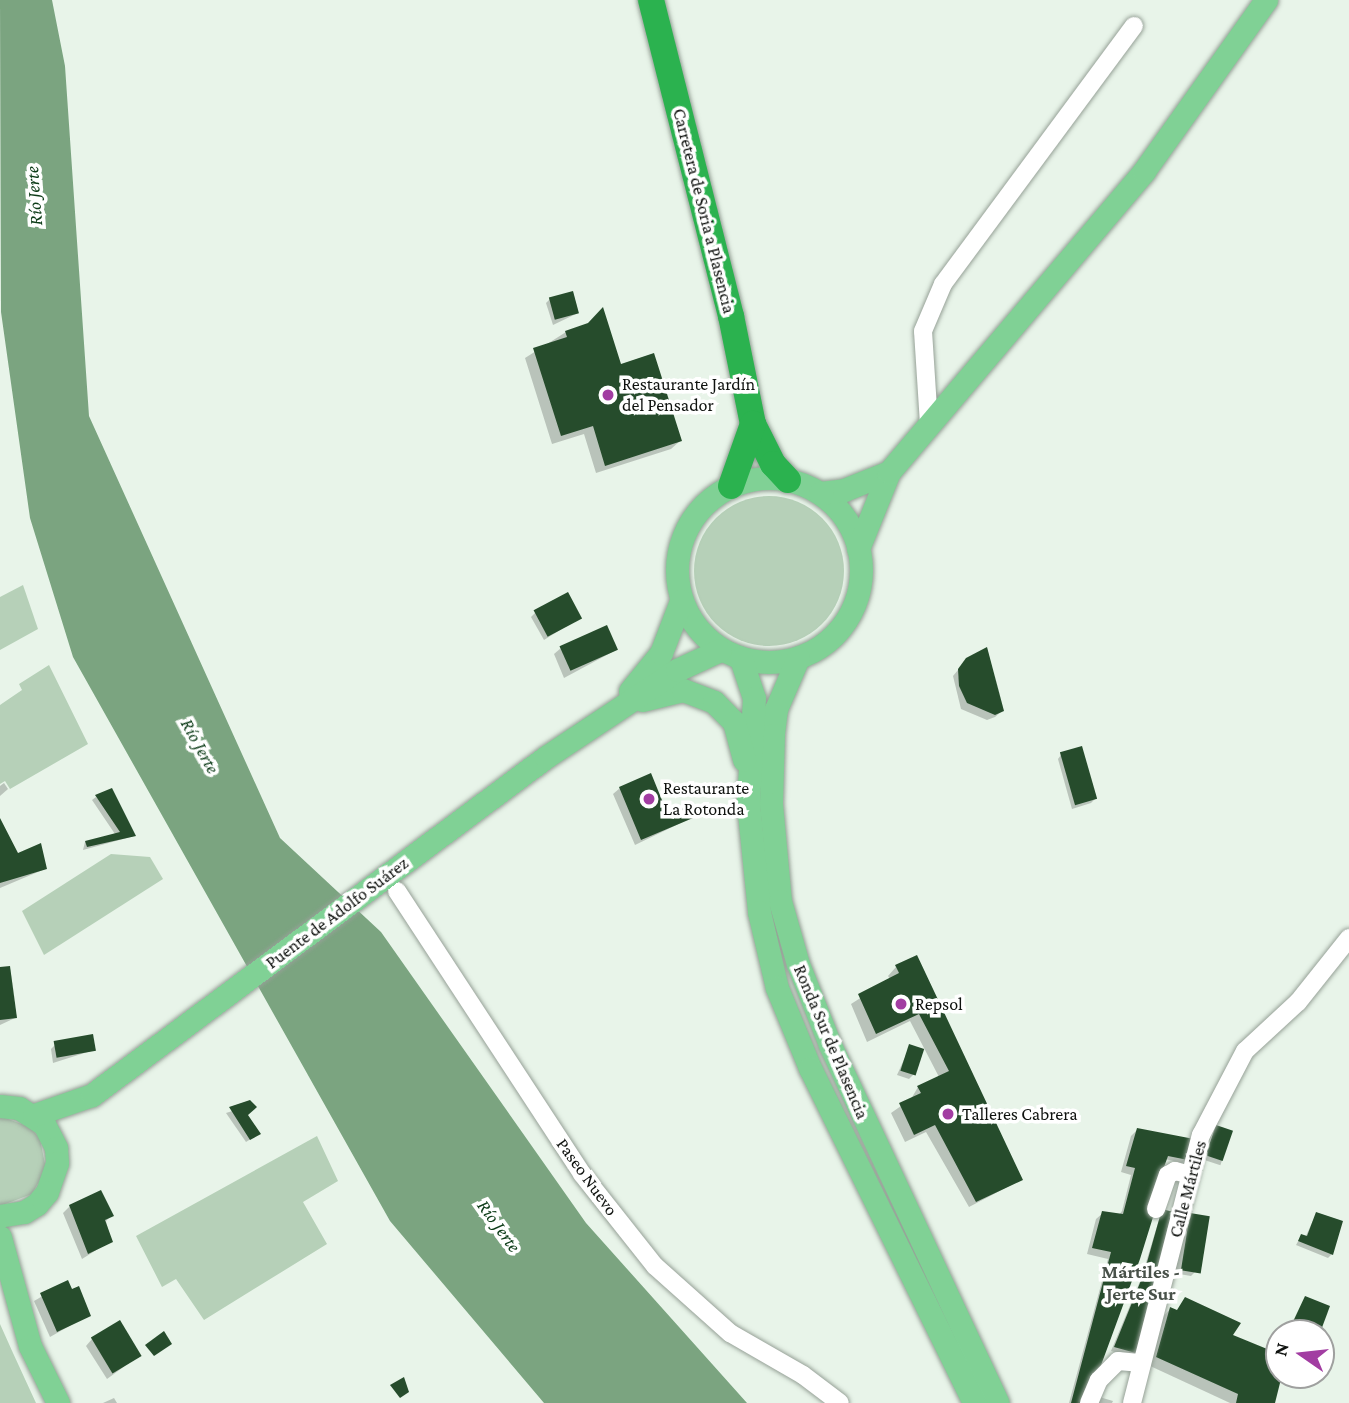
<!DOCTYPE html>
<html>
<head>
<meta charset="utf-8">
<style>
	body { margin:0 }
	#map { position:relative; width:1349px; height:1403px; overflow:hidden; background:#e8f4e9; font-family:"Crimson Pro",serif }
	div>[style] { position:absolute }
	.green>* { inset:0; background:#b6d0b8 }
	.round { border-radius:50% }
	.water>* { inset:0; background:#7ba480 }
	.shadow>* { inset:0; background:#0003; transform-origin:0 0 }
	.building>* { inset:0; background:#264c2c; transform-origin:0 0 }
	.roads { filter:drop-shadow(0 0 2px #96a197) drop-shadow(0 0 2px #96a197) }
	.minor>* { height:18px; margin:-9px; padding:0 9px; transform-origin:9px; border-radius:9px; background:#fff }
	.major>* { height:23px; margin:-11.5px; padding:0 11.5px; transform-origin:11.5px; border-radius:11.5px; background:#80d195 }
	.major>.ring { margin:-11.5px; padding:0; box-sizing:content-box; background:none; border:23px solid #80d195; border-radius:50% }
	.highway>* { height:26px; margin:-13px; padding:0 13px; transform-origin:13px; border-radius:13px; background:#2bb24f }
	.dots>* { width:19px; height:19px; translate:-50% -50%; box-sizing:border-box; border:4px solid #fff; border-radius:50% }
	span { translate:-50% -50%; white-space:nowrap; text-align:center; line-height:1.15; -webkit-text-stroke:7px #fff; paint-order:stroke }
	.street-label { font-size:18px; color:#0f120f }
	.poi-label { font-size:18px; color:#0f120f }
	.left { translate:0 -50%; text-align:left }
	.water-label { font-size:19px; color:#0d3c18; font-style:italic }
	.neighbourhood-label { font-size:19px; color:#485149; font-weight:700 }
	.north { position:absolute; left:1265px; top:1319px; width:70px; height:70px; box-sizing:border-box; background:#fff; border:2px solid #9fa09f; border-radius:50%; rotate:284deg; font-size:19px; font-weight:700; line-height:28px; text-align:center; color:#0f120f }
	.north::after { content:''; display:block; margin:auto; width:24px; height:32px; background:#a23da2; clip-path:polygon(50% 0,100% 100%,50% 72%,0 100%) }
</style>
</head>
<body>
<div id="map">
	<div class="green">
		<i class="round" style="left:694px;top:496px;width:150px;height:150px"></i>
		<i style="clip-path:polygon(23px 585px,38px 629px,0 650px,0 597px)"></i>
		<i style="clip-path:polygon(49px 665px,88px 744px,10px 789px,5px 781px,0 784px,0 705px,22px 690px,19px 684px)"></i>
		<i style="clip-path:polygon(111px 854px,150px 857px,163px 879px,44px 955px,22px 911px)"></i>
		<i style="clip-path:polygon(0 1116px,30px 1127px,40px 1139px,46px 1169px,32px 1194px,0 1206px)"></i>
		<i style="clip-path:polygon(317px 1136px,338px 1181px,303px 1202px,327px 1244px,204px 1320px,176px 1279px,162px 1287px,136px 1236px)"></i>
		<i style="clip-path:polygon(0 1324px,13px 1353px,36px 1403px,0 1403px)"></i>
	</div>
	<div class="water">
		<i style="clip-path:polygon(0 0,52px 0,65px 66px,89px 416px,280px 838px,381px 932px,586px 1223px,747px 1403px,544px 1403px,390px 1221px,73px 657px,30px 518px,1px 312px)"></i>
	</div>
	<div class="shadow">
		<i style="clip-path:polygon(550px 299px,578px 313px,553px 325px,546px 303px)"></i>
		<i style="clip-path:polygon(566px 332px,620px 366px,680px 441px,671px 449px,596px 473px,584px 434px,552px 444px,525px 358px)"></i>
		<i style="clip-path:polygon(535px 613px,579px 618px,544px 640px,531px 617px)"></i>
		<i style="clip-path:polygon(561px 648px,616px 650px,564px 678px,554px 654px)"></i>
		<i style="clip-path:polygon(967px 659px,1002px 711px,995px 717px,987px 720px,961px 709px,953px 676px)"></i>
		<i style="clip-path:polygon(1061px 755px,1095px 799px,1091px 803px,1072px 809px,1058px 759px)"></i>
		<i style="clip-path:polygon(4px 783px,8px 789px,0 796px,0 786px)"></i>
		<i style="clip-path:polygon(620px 788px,667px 817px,691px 818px,635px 845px,613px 794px)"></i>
		<i style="clip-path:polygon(96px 797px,134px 836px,83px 850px,85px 842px,115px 834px,92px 800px)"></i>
		<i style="clip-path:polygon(0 821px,17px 855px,45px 869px,0 888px)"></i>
		<i style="clip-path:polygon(896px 967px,1021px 1180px,969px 1207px,926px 1132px,905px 1142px,891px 1113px,911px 1099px,918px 1087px,939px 1077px,910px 1021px,867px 1042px,851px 1004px,890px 979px,888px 976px)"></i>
		<i style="clip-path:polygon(0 969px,15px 1018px,0 1025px)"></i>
		<i style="clip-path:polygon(55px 1045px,94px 1050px,53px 1063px,51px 1049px)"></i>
		<i style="clip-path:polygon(910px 1046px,913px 1075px,909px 1079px,897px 1075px)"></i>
		<i style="clip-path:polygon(242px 1108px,259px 1134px,246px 1142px,226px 1113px)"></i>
		<i style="left:1216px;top:1127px;width:16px;height:35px;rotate:18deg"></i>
		<i style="clip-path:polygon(1137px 1130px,1186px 1159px,1182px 1163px,1165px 1159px,1084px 1403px,1069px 1403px,1108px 1259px,1087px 1254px,1096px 1219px,1103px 1213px,1119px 1215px,1122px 1211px,1131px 1175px,1121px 1172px,1131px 1136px)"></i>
		<i style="clip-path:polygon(70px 1206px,112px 1215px,106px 1221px,111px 1241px,82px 1259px,63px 1213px)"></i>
		<i style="clip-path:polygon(1161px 1213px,1137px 1353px,1133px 1357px,1111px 1351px,1141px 1279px)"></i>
		<i style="clip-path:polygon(1316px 1214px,1332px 1254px,1328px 1258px,1296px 1245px,1301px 1236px,1305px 1238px)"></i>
		<i style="clip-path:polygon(1191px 1215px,1195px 1272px,1191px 1276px,1173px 1273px)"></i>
		<i style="clip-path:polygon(67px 1282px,89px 1315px,50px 1337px,34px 1301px)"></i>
		<i style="clip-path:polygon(1305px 1298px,1328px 1307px,1318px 1333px,1289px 1333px)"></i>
		<i style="clip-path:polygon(1170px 1309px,1231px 1335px,1273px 1403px,1230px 1403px,1148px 1365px,1162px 1318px)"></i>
		<i style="clip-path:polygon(92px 1339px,140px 1355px,107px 1379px,86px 1346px)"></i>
		<i style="clip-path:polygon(1096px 1396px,1113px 1401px,1112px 1403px,1091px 1403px)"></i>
		<i style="clip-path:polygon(114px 1398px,117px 1403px,103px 1403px)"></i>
	</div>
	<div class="building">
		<i style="left:573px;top:291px;width:23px;height:25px;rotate:75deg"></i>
		<i style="clip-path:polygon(603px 307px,621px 364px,654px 353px,682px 441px,605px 466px,593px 426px,561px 436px,533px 348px,567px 337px,565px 331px,588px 323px)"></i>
		<i style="left:568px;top:592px;width:30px;height:39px;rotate:62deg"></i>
		<i style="left:607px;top:625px;width:27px;height:52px;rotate:66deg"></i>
		<i style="clip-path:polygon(987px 647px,1004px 711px,995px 715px,967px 703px,959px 686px,958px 669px,966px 658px)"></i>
		<i style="left:1082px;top:746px;width:55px;height:23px;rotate:74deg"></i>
		<i style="clip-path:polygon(651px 773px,668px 815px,688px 806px,693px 818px,641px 840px,619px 787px)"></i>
		<i style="clip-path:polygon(112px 788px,136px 836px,87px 847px,85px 841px,120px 832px,95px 795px)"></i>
		<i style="clip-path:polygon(0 818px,18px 853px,41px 843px,47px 869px,0 883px)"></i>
		<i style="clip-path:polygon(917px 955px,1023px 1180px,976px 1202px,935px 1125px,914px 1135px,899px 1103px,921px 1093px,917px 1086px,949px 1071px,919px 1014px,876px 1034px,858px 994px,899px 973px,895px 965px)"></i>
		<i style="clip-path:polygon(10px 966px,17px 1018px,0 1020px,0 967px)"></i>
		<i style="left:93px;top:1034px;width:17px;height:40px;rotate:80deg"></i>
		<i style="left:909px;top:1044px;width:16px;height:28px;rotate:18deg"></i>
		<i style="clip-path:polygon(250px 1100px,257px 1107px,248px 1115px,261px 1134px,250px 1140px,229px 1107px)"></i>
		<i style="left:1216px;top:1125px;width:18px;height:32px;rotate:19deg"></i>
		<i style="clip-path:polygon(1137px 1128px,1194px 1139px,1188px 1160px,1168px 1156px,1148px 1212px,1154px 1214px,1140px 1259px,1096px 1379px,1085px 1403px,1071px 1403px,1111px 1252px,1092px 1248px,1102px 1211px,1123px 1214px,1135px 1168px,1126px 1166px)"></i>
		<i style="clip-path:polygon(101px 1190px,114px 1216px,105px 1220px,113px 1242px,88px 1254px,69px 1205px)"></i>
		<i style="clip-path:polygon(1162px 1209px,1177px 1213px,1139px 1354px,1114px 1347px,1144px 1273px)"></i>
		<i style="clip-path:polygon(1316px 1212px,1343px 1221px,1333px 1255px,1298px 1241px,1301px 1234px,1307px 1236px)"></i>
		<i style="left:1190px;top:1213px;width:20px;height:58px;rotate:9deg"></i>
		<i style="clip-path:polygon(68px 1280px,72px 1289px,79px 1286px,91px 1316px,57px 1332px,40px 1293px)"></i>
		<i style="clip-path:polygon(1305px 1296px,1330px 1306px,1320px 1333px,1290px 1328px)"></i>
		<i style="clip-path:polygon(1185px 1297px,1241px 1323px,1233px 1335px,1279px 1354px,1282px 1375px,1275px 1403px,1236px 1403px,1238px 1394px,1156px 1357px,1170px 1307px,1177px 1310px)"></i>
		<i style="left:120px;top:1320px;width:42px;height:34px;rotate:59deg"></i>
		<i style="clip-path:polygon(164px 1331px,172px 1344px,154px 1356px,145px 1345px)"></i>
		<i style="clip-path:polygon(404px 1377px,409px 1392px,400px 1398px,390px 1385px)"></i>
	</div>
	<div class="roads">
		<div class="minor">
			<i style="left:929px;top:424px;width:93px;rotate:-93.7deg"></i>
			<i style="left:923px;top:331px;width:51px;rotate:-66.9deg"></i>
			<i style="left:943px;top:284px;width:321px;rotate:-53.5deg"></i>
			<i style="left:397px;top:891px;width:338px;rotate:56.8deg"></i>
			<i style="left:582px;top:1174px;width:117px;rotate:51.6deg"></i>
			<i style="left:655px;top:1266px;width:101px;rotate:41.8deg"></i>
			<i style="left:730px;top:1333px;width:84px;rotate:29.9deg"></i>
			<i style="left:803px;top:1375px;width:46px;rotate:37.1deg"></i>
			<i style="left:1156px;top:1209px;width:36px;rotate:-71deg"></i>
			<i style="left:1168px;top:1175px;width:8px;rotate:-30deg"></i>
			<i style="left:1175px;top:1171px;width:16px;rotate:14deg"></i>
			<i style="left:1089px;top:1403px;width:25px;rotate:-67deg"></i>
			<i style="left:1099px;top:1380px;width:27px;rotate:-45deg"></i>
			<i style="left:1118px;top:1361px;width:24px;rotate:5deg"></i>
			<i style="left:1132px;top:1403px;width:277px;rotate:-75.6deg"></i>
			<i style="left:1201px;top:1135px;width:95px;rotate:-62.4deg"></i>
			<i style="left:1245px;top:1051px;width:72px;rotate:-42.8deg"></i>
			<i style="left:1298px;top:1002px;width:82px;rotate:-51.4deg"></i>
		</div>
		<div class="major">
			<i class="ring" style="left:677px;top:478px;width:161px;height:161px"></i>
			<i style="left:820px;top:493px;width:24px;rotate:-7deg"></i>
			<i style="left:844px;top:490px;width:48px;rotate:-21.8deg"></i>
			<i style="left:858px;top:549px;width:83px;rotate:-68.1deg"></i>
			<i style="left:889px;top:472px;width:394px;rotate:-49.7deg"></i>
			<i style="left:1144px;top:171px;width:210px;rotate:-54.5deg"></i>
			<i style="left:798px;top:658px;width:56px;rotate:113.3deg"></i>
			<i style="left:776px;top:709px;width:26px;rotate:97deg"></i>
			<i style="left:773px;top:735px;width:69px;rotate:91.7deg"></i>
			<i style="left:771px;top:804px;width:97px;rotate:84.7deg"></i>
			<i style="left:780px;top:901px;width:66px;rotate:74.1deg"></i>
			<i style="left:798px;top:964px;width:87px;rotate:68.4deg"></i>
			<i style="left:830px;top:1045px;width:395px;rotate:64.9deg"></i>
			<i style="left:741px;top:659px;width:41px;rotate:71.6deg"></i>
			<i style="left:754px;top:698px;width:105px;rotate:93.3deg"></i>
			<i style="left:748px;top:803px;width:110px;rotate:84.2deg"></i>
			<i style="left:759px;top:912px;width:78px;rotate:76.7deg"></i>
			<i style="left:777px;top:988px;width:87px;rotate:67.6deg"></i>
			<i style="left:810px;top:1068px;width:373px;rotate:63.9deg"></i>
			<i style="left:630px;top:691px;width:49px;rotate:-50.8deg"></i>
			<i style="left:661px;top:653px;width:56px;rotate:-69deg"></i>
			<i style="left:642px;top:700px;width:42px;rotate:-13.7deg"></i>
			<i style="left:683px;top:690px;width:33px;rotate:21deg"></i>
			<i style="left:714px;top:702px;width:28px;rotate:45deg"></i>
			<i style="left:734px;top:722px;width:39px;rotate:75deg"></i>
			<i style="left:0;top:1106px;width:19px;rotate:6deg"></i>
			<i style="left:19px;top:1108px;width:30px;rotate:33deg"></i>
			<i style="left:44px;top:1124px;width:27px;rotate:63deg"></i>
			<i style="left:56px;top:1148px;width:15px;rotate:86deg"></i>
			<i style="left:57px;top:1163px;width:31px;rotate:109deg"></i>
			<i style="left:47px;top:1192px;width:16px;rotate:130deg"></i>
			<i style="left:37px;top:1204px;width:15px;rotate:148deg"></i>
			<i style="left:24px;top:1212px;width:24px;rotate:171deg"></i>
			<i style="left:34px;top:1115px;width:61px;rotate:-19deg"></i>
			<i style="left:92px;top:1095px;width:566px;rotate:-36.67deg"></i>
			<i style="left:546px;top:757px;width:157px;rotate:-33.6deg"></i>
			<i style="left:677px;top:670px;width:47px;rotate:-24.9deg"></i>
			<i style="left:0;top:1237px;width:113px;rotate:74.6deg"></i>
			<i style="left:30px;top:1346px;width:64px;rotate:63.8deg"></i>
		</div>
		<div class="highway">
			<i style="left:651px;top:0;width:326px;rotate:75.8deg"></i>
			<i style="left:731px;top:316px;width:110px;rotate:78.5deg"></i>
			<i style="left:753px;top:424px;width:45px;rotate:63.4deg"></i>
			<i style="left:773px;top:464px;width:22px;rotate:47deg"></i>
			<i style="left:731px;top:486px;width:66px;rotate:-70.5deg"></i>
		</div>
	</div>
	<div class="dots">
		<i style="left:608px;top:395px;background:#a23da2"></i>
		<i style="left:649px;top:799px;background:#a23da2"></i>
		<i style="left:901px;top:1004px;background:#a23da2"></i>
		<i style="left:948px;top:1114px;background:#a23da2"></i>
	</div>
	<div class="street-label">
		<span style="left:704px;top:211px;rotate:76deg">Carretera de Soria a Plasencia</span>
		<span style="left:337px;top:913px;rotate:-37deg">Puente de Adolfo Suárez</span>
		<span style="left:831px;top:1042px;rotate:67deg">Ronda Sur de Plasencia</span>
		<span style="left:587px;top:1177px;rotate:54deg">Paseo Nuevo</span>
		<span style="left:1188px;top:1189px;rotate:-75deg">Calle Mártiles</span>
	</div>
	<div class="poi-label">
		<span class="left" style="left:622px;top:395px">Restaurante Jardín<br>del Pensador</span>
		<span class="left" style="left:663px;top:799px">Restaurante<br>La Rotonda</span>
		<span class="left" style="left:915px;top:1004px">Repsol</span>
		<span class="left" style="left:962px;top:1114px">Talleres Cabrera</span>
	</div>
	<div class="water-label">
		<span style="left:34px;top:196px;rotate:-94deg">Río Jerte</span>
		<span style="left:200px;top:746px;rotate:61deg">Río Jerte</span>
		<span style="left:499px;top:1226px;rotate:54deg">Río Jerte</span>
	</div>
	<div class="neighbourhood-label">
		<span style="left:1141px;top:1283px">Mártiles -<br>Jerte Sur</span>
	</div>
	<div class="north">N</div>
</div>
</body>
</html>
